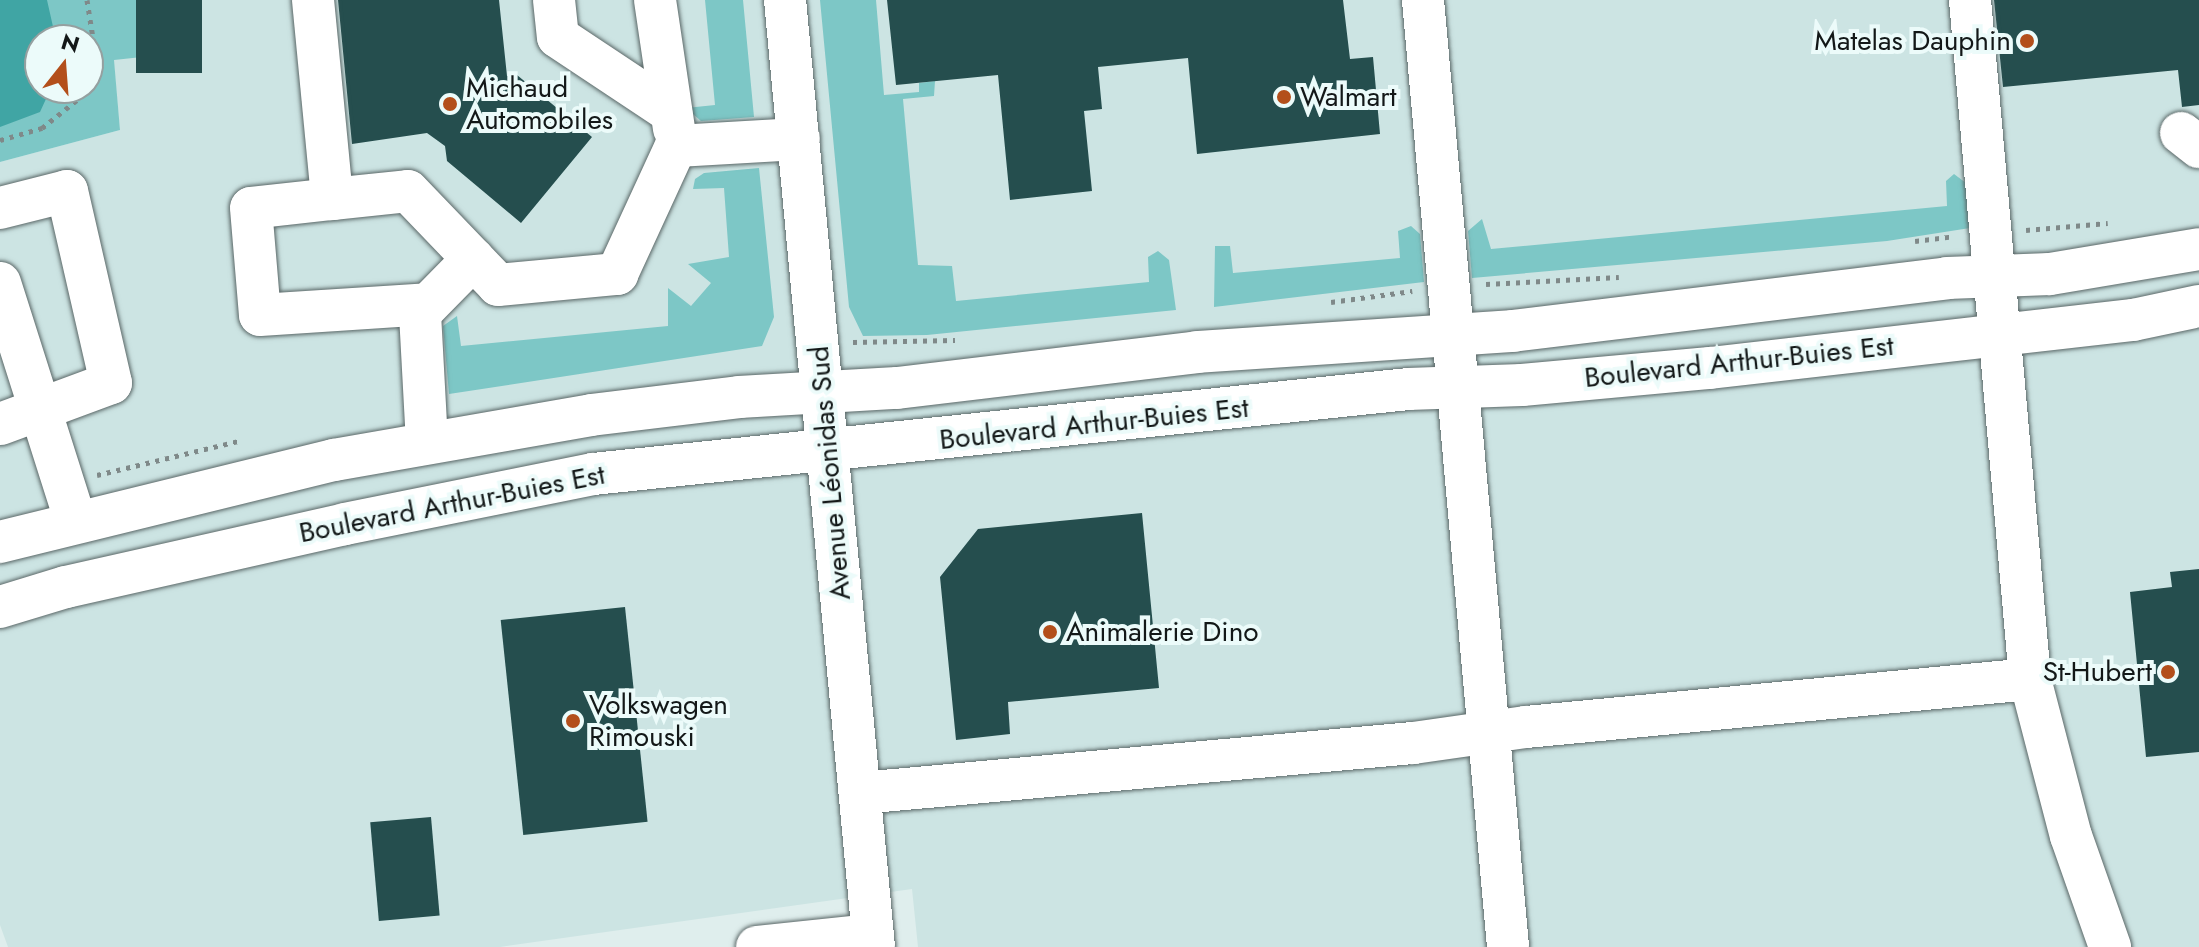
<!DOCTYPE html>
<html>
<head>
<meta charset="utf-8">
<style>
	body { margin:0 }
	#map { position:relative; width:2199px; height:947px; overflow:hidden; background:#dfeeed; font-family:Jost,sans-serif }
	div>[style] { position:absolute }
	.built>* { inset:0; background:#cce4e3 }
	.green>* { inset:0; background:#7dc7c6 }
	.water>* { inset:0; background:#40a5a4 }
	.building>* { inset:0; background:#254e4e; transform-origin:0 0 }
	.path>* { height:5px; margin-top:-2.5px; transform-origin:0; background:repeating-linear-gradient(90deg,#7f8989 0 4px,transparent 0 10px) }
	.roads { filter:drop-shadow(0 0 2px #5a6767) drop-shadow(0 0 2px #5a6767) }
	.minor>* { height:42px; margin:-21px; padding:0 21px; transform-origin:21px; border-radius:21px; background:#fff }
	.dots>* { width:22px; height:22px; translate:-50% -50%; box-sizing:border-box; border:4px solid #ecfbfa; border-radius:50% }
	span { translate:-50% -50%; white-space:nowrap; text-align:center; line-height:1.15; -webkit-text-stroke:8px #ecfbfa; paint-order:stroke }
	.poi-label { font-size:28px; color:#131818 }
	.right { translate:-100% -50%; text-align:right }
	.left { translate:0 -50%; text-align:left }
	.street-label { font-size:28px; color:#131818 }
	.north { position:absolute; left:24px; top:24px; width:80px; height:80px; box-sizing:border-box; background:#ecfbfa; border:2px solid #95a0a0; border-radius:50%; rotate:17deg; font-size:22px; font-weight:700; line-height:32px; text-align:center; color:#131818 }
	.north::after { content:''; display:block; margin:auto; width:28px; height:36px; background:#b34f1b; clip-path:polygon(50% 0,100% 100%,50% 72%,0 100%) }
</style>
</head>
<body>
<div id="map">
	<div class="built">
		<i style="clip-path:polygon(108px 0,2199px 0,2199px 947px,918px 947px,912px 889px,500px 947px,8px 947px,0 925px,0 162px,120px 130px)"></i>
	</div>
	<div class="green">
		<i style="clip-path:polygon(evenodd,0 0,136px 0,142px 57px,114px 60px,120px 130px,0 162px,0 0,40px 40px,88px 40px,88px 88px,40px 88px,40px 40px)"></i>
		<i style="clip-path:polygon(705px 0,743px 0,754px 117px,701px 121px,686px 108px,715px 105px)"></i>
		<i style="clip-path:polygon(820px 0,876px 0,884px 95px,919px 92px,919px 83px,935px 81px,934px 96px,903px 99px,918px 265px,952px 266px,956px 301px,1149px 282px,1148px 257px,1158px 251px,1169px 260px,1176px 310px,927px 335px,863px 336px,849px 307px)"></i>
		<i style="clip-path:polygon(759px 168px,774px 317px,762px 346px,449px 394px,443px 326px,457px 316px,461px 346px,668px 326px,668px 288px,691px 306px,711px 283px,688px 264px,729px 257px,724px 188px,693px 189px,695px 179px,704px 173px)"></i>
		<i style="clip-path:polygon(1954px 174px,1966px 183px,1970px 228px,1887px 241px,1472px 278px,1468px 231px,1482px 219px,1491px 249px,1947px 206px,1946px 181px)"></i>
		<i style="clip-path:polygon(1411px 226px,1420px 234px,1424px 282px,1214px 307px,1215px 246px,1230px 246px,1233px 273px,1400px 258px,1398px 231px)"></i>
	</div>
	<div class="water">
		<i style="clip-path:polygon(0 0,47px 0,56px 40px,40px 40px,40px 88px,51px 88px,40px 112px,0 127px)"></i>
	</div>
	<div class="building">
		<i style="left:136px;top:0;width:66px;height:73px"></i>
		<i style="clip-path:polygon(338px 0,499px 0,507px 76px,517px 75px,592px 137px,521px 223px,447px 161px,445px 146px,427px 133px,352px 144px)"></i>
		<i style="clip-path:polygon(887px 0,1343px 0,1350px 59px,1373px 57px,1380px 134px,1197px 154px,1188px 58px,1098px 67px,1102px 109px,1084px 111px,1092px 191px,1010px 200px,998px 75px,896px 85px)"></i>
		<i style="clip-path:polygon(1994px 0,2199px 0,2199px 105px,2182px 107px,2178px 70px,2003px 87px)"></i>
		<i style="clip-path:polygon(1142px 513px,1159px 688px,1008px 702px,1010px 734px,956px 740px,940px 577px,978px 529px)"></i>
		<i style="clip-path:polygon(2199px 569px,2199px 752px,2146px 757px,2130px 592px,2172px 587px,2170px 572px)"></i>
		<i style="left:625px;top:607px;width:216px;height:125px;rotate:84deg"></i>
		<i style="left:431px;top:817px;width:99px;height:61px;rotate:85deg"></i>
	</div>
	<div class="path">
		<i style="left:87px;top:0;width:38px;rotate:81deg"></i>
		<i style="left:93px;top:38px;width:28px;rotate:100deg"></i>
		<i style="left:0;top:140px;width:44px;rotate:-15.9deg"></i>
		<i style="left:42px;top:128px;width:51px;rotate:-38.7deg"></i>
		<i style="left:82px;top:96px;width:8px;rotate:-76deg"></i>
		<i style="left:2026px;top:230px;width:82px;rotate:-4.9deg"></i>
		<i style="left:1915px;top:241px;width:38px;rotate:-7deg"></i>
		<i style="left:1486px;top:284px;width:133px;rotate:-3deg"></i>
		<i style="left:1331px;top:302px;width:82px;rotate:-7.7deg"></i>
		<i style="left:853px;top:342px;width:102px;rotate:-1.1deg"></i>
		<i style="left:97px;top:475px;width:146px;rotate:-13.5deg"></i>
	</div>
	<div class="roads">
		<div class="minor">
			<i style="left:313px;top:0;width:200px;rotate:84.5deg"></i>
			<i style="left:332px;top:199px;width:76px;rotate:-6deg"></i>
			<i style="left:408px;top:191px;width:130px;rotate:46.2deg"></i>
			<i style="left:498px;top:285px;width:120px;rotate:-5.3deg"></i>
			<i style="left:617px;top:274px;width:141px;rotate:-65.3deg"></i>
			<i style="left:676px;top:146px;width:123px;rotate:-3.3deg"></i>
			<i style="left:554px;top:0;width:37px;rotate:84deg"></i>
			<i style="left:558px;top:37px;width:136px;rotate:33.6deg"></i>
			<i style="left:655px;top:0;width:130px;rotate:81.6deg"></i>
			<i style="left:785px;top:0;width:951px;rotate:84.63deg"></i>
			<i style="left:1423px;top:0;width:951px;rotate:84.87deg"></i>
			<i style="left:1970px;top:0;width:682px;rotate:84.95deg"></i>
			<i style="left:2030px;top:679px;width:162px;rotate:75.4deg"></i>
			<i style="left:2071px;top:836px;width:118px;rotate:70.6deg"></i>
			<i style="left:2181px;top:133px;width:23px;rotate:38deg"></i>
			<i style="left:332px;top:199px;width:81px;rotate:173.7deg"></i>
			<i style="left:251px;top:208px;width:107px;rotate:85.2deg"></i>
			<i style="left:260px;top:315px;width:168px;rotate:-3.7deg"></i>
			<i style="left:0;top:208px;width:69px;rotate:-14.2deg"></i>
			<i style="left:67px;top:191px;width:197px;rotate:77.1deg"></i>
			<i style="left:111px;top:383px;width:118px;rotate:159.7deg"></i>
			<i style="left:0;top:283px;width:251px;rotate:72.4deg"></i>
			<i style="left:427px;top:443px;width:130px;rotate:-93.1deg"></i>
			<i style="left:420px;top:313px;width:76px;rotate:-45.5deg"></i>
			<i style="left:0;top:542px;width:344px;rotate:-13.8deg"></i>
			<i style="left:334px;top:460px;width:261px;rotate:-9.9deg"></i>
			<i style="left:591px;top:415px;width:149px;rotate:-6.9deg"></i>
			<i style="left:739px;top:397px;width:158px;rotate:-3.3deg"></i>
			<i style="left:897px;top:388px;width:302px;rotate:-6.8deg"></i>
			<i style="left:1197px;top:352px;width:316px;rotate:-3.8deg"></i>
			<i style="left:1512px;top:331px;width:438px;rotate:-6.9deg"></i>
			<i style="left:1947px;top:278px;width:103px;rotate:-2.2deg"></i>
			<i style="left:2050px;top:274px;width:151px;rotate:-9.5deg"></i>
			<i style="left:0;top:607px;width:69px;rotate:-16.9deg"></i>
			<i style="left:66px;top:587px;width:286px;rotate:-12.7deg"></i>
			<i style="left:345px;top:524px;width:253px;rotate:-11.4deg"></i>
			<i style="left:593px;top:474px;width:819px;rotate:-5.95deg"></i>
			<i style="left:1408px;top:389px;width:114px;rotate:-2deg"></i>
			<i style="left:1522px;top:385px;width:189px;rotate:-5.2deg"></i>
			<i style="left:1710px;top:368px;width:426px;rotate:-6.5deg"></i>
			<i style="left:2133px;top:320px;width:67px;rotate:-12deg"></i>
			<i style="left:861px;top:793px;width:554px;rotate:-5.18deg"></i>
			<i style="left:1413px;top:743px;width:114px;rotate:-8.1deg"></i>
			<i style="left:1526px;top:727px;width:506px;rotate:-5.44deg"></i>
			<i style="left:757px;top:947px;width:116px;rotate:-6deg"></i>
		</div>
	</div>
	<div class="dots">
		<i style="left:2027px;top:41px;background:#b34f1b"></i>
		<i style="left:1284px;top:97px;background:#b34f1b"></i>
		<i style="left:450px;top:104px;background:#b34f1b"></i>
		<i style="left:1050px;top:632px;background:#b34f1b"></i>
		<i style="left:2168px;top:672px;background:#b34f1b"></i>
		<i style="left:573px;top:721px;background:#b34f1b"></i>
	</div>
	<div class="poi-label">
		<span class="right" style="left:2011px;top:41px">Matelas Dauphin</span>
		<span class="left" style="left:466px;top:104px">Michaud<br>Automobiles</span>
		<span class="left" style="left:1300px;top:97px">Walmart</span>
		<span class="left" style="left:1066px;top:632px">Animalerie Dino</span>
		<span class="right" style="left:2152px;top:672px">St-Hubert</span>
		<span class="left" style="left:589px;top:721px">Volkswagen<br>Rimouski</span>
	</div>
	<div class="street-label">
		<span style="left:1739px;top:362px;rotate:-6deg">Boulevard Arthur-Buies Est</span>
		<span style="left:1094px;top:424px;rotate:-6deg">Boulevard Arthur-Buies Est</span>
		<span style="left:830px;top:473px;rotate:-95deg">Avenue Léonidas Sud</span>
		<span style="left:452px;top:504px;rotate:-11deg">Boulevard Arthur-Buies Est</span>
	</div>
	<div class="north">N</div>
</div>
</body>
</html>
